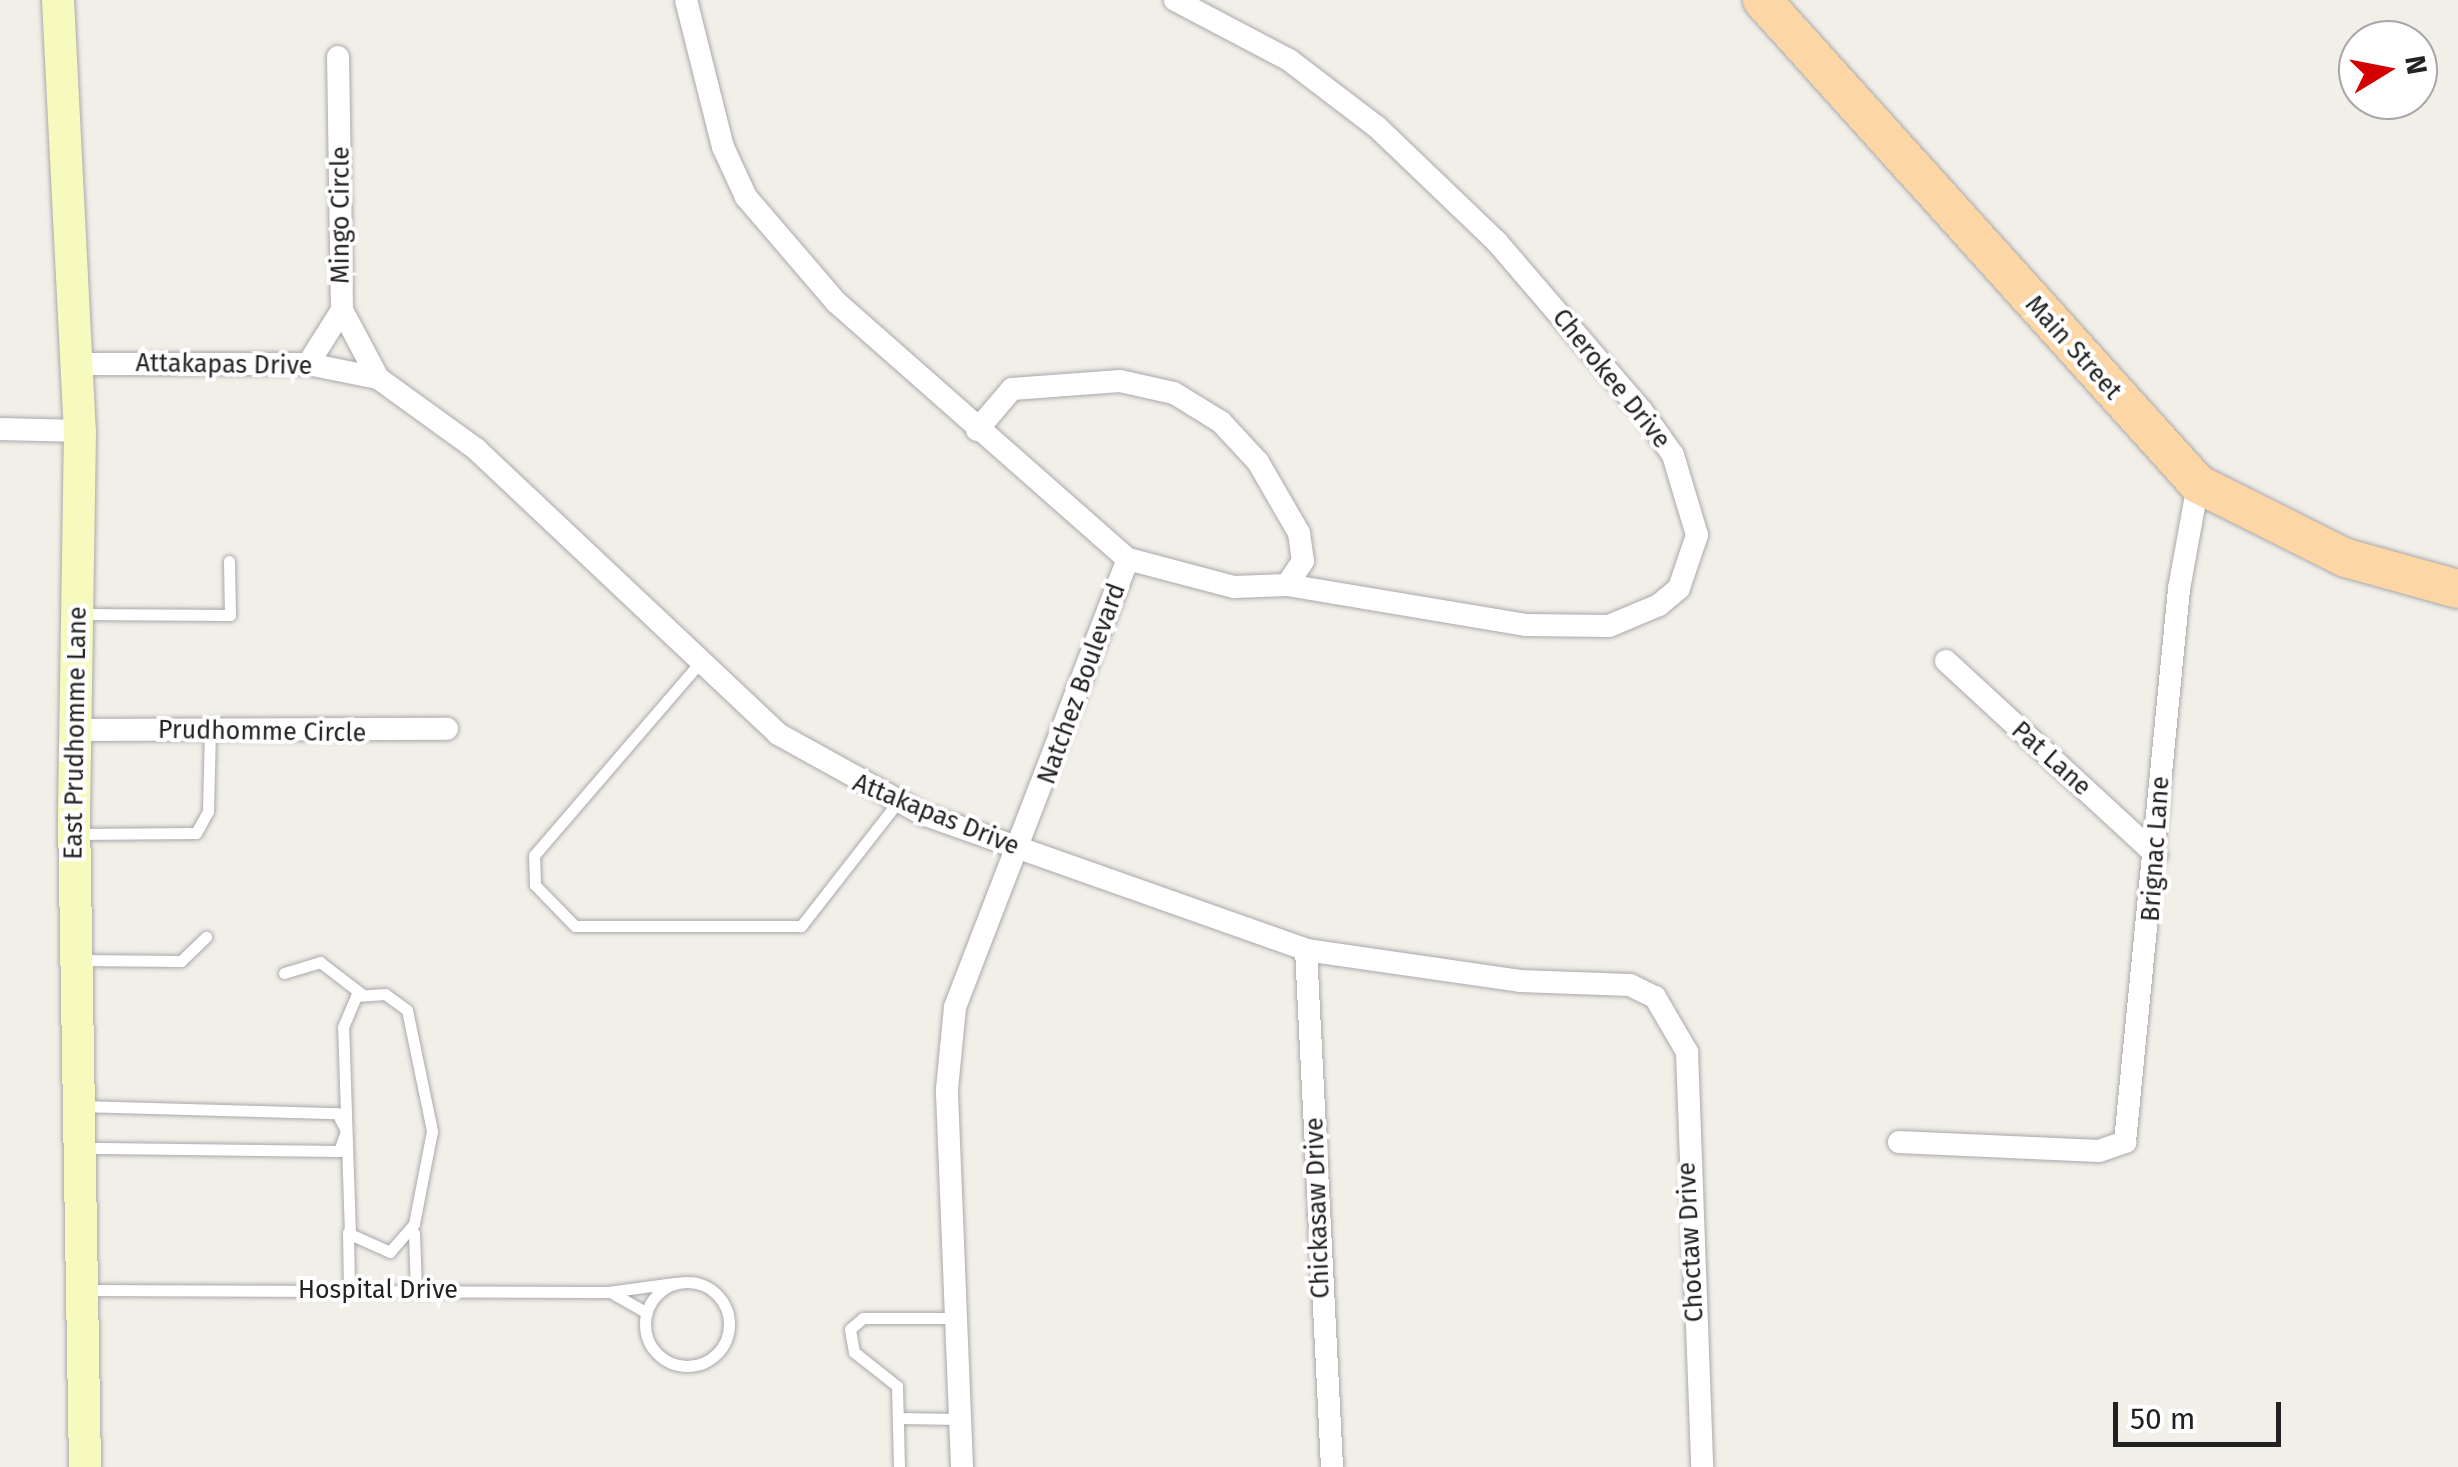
<!DOCTYPE html>
<html>
<head>
<meta charset="utf-8">
<style>
	body { margin:0 }
	#map { position:relative; width:2458px; height:1467px; overflow:hidden; background:#f2efe9; font-family:"Fira Sans",sans-serif }
	div>[style] { position:absolute }
	.roads { filter:drop-shadow(0 0 2px #a9a9a9) drop-shadow(0 0 2px #a9a9a9) }
	.lane>* { height:11px; margin:-5.5px; padding:0 5.5px; transform-origin:5.5px; border-radius:5.5px; background:#fff }
	.lane>.ring { margin:-5.5px; padding:0; box-sizing:content-box; background:none; border:11px solid #fff; border-radius:50% }
	.street>* { height:22px; margin:-11px; padding:0 11px; transform-origin:11px; border-radius:11px; background:#fff }
	.secondary>* { height:32px; margin:-16px; padding:0 16px; transform-origin:16px; border-radius:16px; background:#f7fabf }
	.primary>* { height:38px; margin:-19px; padding:0 19px; transform-origin:19px; border-radius:19px; background:#fcd6a4 }
	span { translate:-50% -50%; white-space:nowrap; text-align:center; line-height:1.15; -webkit-text-stroke:8px #fff; paint-order:stroke }
	.street-label { font-size:25px; color:#222 }
	.north { position:absolute; left:2338px; top:20px; width:100px; height:100px; box-sizing:border-box; background:#fff; border:2px solid #a7a7a7; border-radius:50%; rotate:80deg; font-size:28px; font-weight:700; line-height:40px; text-align:center; color:#222 }
	.north::after { content:''; display:block; margin:auto; width:35px; height:45px; background:#d40000; clip-path:polygon(50% 0,100% 100%,50% 72%,0 100%) }
	.scale { position:absolute; left:2113px; top:1402px; width:168px; height:45px; box-sizing:border-box; border:5px solid #222; border-top:0; padding-left:12px; font-size:30px; line-height:35px; white-space:nowrap; color:#222; -webkit-text-stroke:8px #fff; paint-order:stroke }
</style>
</head>
<body>
<div id="map">
	<div class="roads">
		<div class="lane">
			<i style="left:82px;top:614px;width:148px;rotate:0.4deg"></i>
			<i style="left:230px;top:615px;width:54px;rotate:-91.1deg"></i>
			<i style="left:702px;top:660px;width:257px;rotate:130.7deg"></i>
			<i style="left:534px;top:855px;width:30px;rotate:88deg"></i>
			<i style="left:535px;top:885px;width:57px;rotate:45.7deg"></i>
			<i style="left:575px;top:926px;width:226px"></i>
			<i style="left:801px;top:926px;width:156px;rotate:-52deg"></i>
			<i style="left:76px;top:834px;width:120px;rotate:-0.5deg"></i>
			<i style="left:196px;top:833px;width:25px;rotate:-61deg"></i>
			<i style="left:208px;top:811px;width:80px;rotate:-88.6deg"></i>
			<i style="left:79px;top:960px;width:102px;rotate:0.6deg"></i>
			<i style="left:181px;top:961px;width:35px;rotate:-44deg"></i>
			<i style="left:284px;top:973px;width:38px;rotate:-17deg"></i>
			<i style="left:320px;top:962px;width:54px;rotate:37.5deg"></i>
			<i style="left:385px;top:994px;width:27px;rotate:36deg"></i>
			<i style="left:407px;top:1010px;width:124px;rotate:78.3deg"></i>
			<i style="left:432px;top:1131px;width:95px;rotate:101deg"></i>
			<i style="left:414px;top:1224px;width:37px;rotate:131deg"></i>
			<i style="left:390px;top:1252px;width:44px;rotate:-155.8deg"></i>
			<i style="left:350px;top:1234px;width:207px;rotate:-91.9deg"></i>
			<i style="left:343px;top:1027px;width:34px;rotate:-67deg"></i>
			<i style="left:356px;top:996px;width:29px;rotate:-4deg"></i>
			<i style="left:80px;top:1106px;width:257px;rotate:1.6deg"></i>
			<i style="left:337px;top:1113px;width:20px;rotate:63deg"></i>
			<i style="left:346px;top:1131px;width:21px;rotate:109deg"></i>
			<i style="left:339px;top:1151px;width:258px;rotate:-179.3deg"></i>
			<i style="left:348px;top:1232px;width:57px;rotate:89deg"></i>
			<i style="left:414px;top:1233px;width:56px;rotate:88deg"></i>
			<i class="ring" style="left:645px;top:1282px;width:73px;height:73px"></i>
			<i style="left:85px;top:1290px;width:523px;rotate:0.22deg"></i>
			<i style="left:608px;top:1292px;width:67px;rotate:-7.8deg"></i>
			<i style="left:612px;top:1293px;width:40px;rotate:29.7deg"></i>
			<i style="left:899px;top:1418px;width:60px;rotate:1deg"></i>
			<i style="left:899px;top:1467px;width:81px;rotate:-91.4deg"></i>
			<i style="left:897px;top:1386px;width:55px;rotate:-141.7deg"></i>
			<i style="left:854px;top:1352px;width:23px;rotate:-100deg"></i>
			<i style="left:850px;top:1329px;width:17px;rotate:-40deg"></i>
			<i style="left:863px;top:1318px;width:91px"></i>
		</div>
		<div class="street">
			<i style="left:686px;top:0;width:152px;rotate:75.9deg"></i>
			<i style="left:723px;top:147px;width:55px;rotate:65.3deg"></i>
			<i style="left:746px;top:197px;width:138px;rotate:49.4deg"></i>
			<i style="left:836px;top:302px;width:389px;rotate:41.4deg"></i>
			<i style="left:1128px;top:559px;width:110px;rotate:14.8deg"></i>
			<i style="left:1234px;top:587px;width:53px;rotate:-2.2deg"></i>
			<i style="left:1287px;top:585px;width:243px;rotate:9.5deg"></i>
			<i style="left:1527px;top:625px;width:82px;rotate:0.7deg"></i>
			<i style="left:1609px;top:626px;width:54px;rotate:-22.8deg"></i>
			<i style="left:1659px;top:605px;width:26px;rotate:-40deg"></i>
			<i style="left:1679px;top:588px;width:56px;rotate:-71.2deg"></i>
			<i style="left:1697px;top:535px;width:84px;rotate:-106.7deg"></i>
			<i style="left:1673px;top:455px;width:55px;rotate:-125.4deg"></i>
			<i style="left:1641px;top:410px;width:221px;rotate:-130.6deg"></i>
			<i style="left:1497px;top:242px;width:166px;rotate:-136.2deg"></i>
			<i style="left:1377px;top:127px;width:111px;rotate:-142.7deg"></i>
			<i style="left:1289px;top:60px;width:129px;rotate:-152.2deg"></i>
			<i style="left:342px;top:310px;width:77px;rotate:62.1deg"></i>
			<i style="left:77px;top:364px;width:231px"></i>
			<i style="left:308px;top:364px;width:71px;rotate:11.3deg"></i>
			<i style="left:378px;top:378px;width:121px;rotate:35.9deg"></i>
			<i style="left:476px;top:449px;width:415px;rotate:43.3deg"></i>
			<i style="left:778px;top:734px;width:166px;rotate:28.9deg"></i>
			<i style="left:923px;top:814px;width:406px;rotate:19.5deg"></i>
			<i style="left:1306px;top:950px;width:216px;rotate:8.2deg"></i>
			<i style="left:1520px;top:981px;width:110px;rotate:2.1deg"></i>
			<i style="left:1630px;top:985px;width:28px;rotate:26deg"></i>
			<i style="left:1655px;top:997px;width:64px;rotate:59.8deg"></i>
			<i style="left:1687px;top:1052px;width:415px;rotate:87.9deg"></i>
			<i style="left:308px;top:364px;width:64px;rotate:-57.8deg"></i>
			<i style="left:342px;top:310px;width:253px;rotate:-90.9deg"></i>
			<i style="left:0;top:429px;width:80px;rotate:1.4deg"></i>
			<i style="left:977px;top:430px;width:54px;rotate:-49.5deg"></i>
			<i style="left:1012px;top:389px;width:108px;rotate:-4.2deg"></i>
			<i style="left:1120px;top:381px;width:55px;rotate:12.5deg"></i>
			<i style="left:1174px;top:393px;width:55px;rotate:31.7deg"></i>
			<i style="left:1221px;top:422px;width:54px;rotate:47.2deg"></i>
			<i style="left:1258px;top:462px;width:82px;rotate:60deg"></i>
			<i style="left:1299px;top:533px;width:28px;rotate:82deg"></i>
			<i style="left:1303px;top:561px;width:29px;rotate:124deg"></i>
			<i style="left:1946px;top:661px;width:286px;rotate:42.7deg"></i>
			<i style="left:76px;top:730px;width:371px;rotate:-0.2deg"></i>
			<i style="left:1306px;top:950px;width:518px;rotate:87.12deg"></i>
			<i style="left:1899px;top:1142px;width:200px;rotate:2.6deg"></i>
			<i style="left:2099px;top:1151px;width:28px;rotate:-19deg"></i>
			<i style="left:2125px;top:1142px;width:556px;rotate:-84.42deg"></i>
			<i style="left:2179px;top:589px;width:107px;rotate:-79.7deg"></i>
			<i style="left:962px;top:1467px;width:378px;rotate:-92.3deg"></i>
			<i style="left:947px;top:1089px;width:82px;rotate:-84.4deg"></i>
			<i style="left:955px;top:1007px;width:480px;rotate:-68.9deg"></i>
		</div>
		<div class="secondary">
			<i style="left:58px;top:0;width:432px;rotate:87.1deg"></i>
			<i style="left:80px;top:431px;width:386px;rotate:90.9deg"></i>
			<i style="left:74px;top:817px;width:650px;rotate:89.03deg"></i>
		</div>
		<div class="primary">
			<i style="left:1762px;top:0;width:651px;rotate:47.99deg"></i>
			<i style="left:2198px;top:484px;width:165px;rotate:26.6deg"></i>
			<i style="left:2346px;top:558px;width:116px;rotate:15.5deg"></i>
		</div>
	</div>
	<div class="street-label">
		<span style="left:341px;top:215px;rotate:-90deg">Mingo Circle</span>
		<span style="left:2073px;top:348px;rotate:48deg">Main Street</span>
		<span style="left:224px;top:365px;rotate:1deg">Attakapas Drive</span>
		<span style="left:1611px;top:379px;rotate:51deg">Cherokee Drive</span>
		<span style="left:1082px;top:684px;rotate:-70deg">Natchez Boulevard</span>
		<span style="left:262px;top:732px;rotate:1deg">Prudhomme Circle</span>
		<span style="left:76px;top:733px;rotate:-89deg">East Prudhomme Lane</span>
		<span style="left:2051px;top:759px;rotate:42deg">Pat Lane</span>
		<span style="left:936px;top:815px;rotate:22deg">Attakapas Drive</span>
		<span style="left:2156px;top:849px;rotate:-86deg">Brignac Lane</span>
		<span style="left:1318px;top:1208px;rotate:-92deg">Chickasaw Drive</span>
		<span style="left:1691px;top:1242px;rotate:-93deg">Choctaw Drive</span>
		<span style="left:378px;top:1290px">Hospital Drive</span>
	</div>
	<div class="north">N</div>
	<div class="scale">50 m</div>
</div>
</body>
</html>
